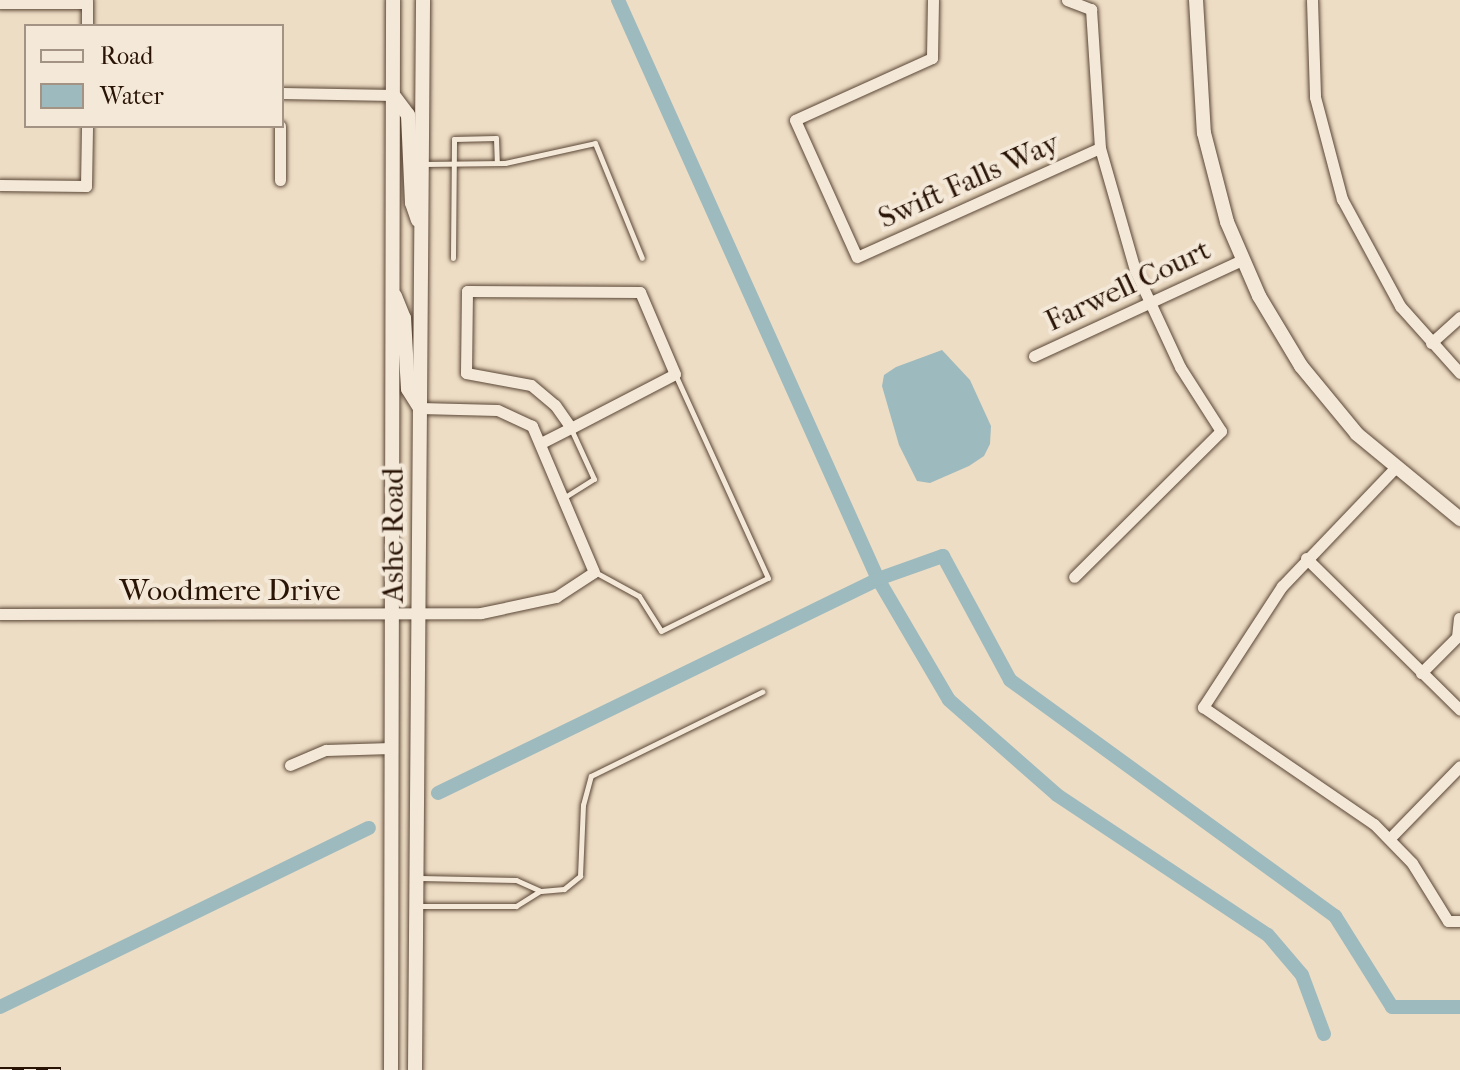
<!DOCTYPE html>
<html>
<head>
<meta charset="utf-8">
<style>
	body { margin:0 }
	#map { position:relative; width:1460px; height:1070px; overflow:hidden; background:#eeddc5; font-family:"IM FELL French Canon",serif }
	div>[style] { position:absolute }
	.water>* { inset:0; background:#9dbabe }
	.canal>* { height:14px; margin:-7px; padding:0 7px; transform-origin:7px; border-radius:7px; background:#9dbabe }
	.roads { filter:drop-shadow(0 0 2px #5a4635) drop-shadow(0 0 2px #5a4635) }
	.service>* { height:5px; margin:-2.5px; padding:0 2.5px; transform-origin:2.5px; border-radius:2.5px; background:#f4e9d9 }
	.minor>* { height:11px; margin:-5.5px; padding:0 5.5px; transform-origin:5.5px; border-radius:5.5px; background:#f4e9d9 }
	.tertiary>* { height:14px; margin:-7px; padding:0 7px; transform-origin:7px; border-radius:7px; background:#f4e9d9 }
	.rail>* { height:7px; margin-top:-3.5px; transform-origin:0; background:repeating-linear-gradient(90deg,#f4e9d9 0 12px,#291305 0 24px); box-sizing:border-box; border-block:2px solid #291305 }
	span { translate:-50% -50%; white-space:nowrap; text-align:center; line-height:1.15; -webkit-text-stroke:8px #f4e9d9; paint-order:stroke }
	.street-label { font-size:30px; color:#291305 }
	.legend { position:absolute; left:24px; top:24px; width:260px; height:104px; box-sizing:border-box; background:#f4e9d9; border:2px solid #a39384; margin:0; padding:10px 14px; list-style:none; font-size:24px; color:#291305 }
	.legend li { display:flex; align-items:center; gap:16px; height:40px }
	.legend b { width:40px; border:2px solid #a39384 }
</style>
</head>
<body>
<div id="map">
	<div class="water">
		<i style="clip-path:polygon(942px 350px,970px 380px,991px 426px,990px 444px,984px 456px,969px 466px,930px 483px,917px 481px,899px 445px,882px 386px,884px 375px,896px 367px)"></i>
	</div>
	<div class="canal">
		<i style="left:618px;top:0;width:635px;rotate:65.82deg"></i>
		<i style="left:878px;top:579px;width:140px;rotate:59.6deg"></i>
		<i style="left:949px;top:700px;width:144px;rotate:41.3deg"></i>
		<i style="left:1057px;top:795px;width:253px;rotate:33.6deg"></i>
		<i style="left:1268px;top:935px;width:52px;rotate:49.6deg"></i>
		<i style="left:1302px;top:975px;width:63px;rotate:69.6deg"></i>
		<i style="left:438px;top:793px;width:489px;rotate:-25.9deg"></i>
		<i style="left:878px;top:579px;width:69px;rotate:-19.5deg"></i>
		<i style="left:943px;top:556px;width:141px;rotate:61.6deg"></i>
		<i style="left:1010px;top:680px;width:402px;rotate:36deg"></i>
		<i style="left:1335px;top:916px;width:107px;rotate:57.9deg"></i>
		<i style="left:1392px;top:1007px;width:68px"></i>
		<i style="left:0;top:1007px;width:410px;rotate:-25.9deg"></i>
	</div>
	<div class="roads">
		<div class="service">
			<i style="left:423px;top:164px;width:82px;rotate:-0.7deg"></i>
			<i style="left:505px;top:163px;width:92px;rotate:-12.5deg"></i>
			<i style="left:595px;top:143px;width:124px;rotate:67.8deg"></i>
			<i style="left:453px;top:258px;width:119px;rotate:-89.5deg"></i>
			<i style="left:454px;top:139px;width:42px;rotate:-1.4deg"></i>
			<i style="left:496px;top:138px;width:25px;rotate:88deg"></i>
			<i style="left:565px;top:497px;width:34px;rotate:-32deg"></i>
			<i style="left:594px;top:479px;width:55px;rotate:-114.7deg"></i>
			<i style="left:595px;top:572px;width:50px;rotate:28.6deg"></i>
			<i style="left:639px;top:596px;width:41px;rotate:57.8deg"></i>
			<i style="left:661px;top:631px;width:119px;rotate:-26.4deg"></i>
			<i style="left:768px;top:578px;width:224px;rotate:-114.5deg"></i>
			<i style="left:420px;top:878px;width:96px;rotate:1.2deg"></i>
			<i style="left:516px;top:880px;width:27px;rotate:24deg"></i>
			<i style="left:541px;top:891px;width:23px;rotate:-5deg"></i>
			<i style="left:564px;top:889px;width:21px;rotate:-39deg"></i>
			<i style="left:580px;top:876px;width:71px;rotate:-87.6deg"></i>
			<i style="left:583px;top:805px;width:30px;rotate:-75deg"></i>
			<i style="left:591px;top:776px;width:191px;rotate:-26.2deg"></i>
			<i style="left:419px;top:906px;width:97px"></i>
			<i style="left:516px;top:906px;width:28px;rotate:-32deg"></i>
		</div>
		<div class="minor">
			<i style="left:933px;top:0;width:58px;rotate:91deg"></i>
			<i style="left:932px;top:58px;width:150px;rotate:155.7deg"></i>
			<i style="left:795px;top:120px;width:150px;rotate:65.7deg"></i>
			<i style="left:857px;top:257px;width:266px;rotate:-24.2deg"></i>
			<i style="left:1067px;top:0;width:26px;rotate:21deg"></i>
			<i style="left:1091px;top:9px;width:139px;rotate:86.3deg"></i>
			<i style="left:1100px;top:148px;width:127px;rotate:74deg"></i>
			<i style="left:1135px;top:270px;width:107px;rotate:65.1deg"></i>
			<i style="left:1180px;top:367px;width:76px;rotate:57.4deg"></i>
			<i style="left:1221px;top:431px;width:207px;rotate:135.2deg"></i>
			<i style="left:1312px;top:0;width:97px;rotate:88.2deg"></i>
			<i style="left:1315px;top:97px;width:106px;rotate:75.2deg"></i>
			<i style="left:1342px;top:199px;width:122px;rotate:61.5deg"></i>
			<i style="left:1400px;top:306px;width:90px;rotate:48.2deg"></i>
			<i style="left:0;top:3px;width:87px"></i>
			<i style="left:87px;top:26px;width:26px;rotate:-90deg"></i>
			<i style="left:282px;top:93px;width:111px;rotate:1deg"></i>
			<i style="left:280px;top:180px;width:54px;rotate:-90deg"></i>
			<i style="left:0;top:185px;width:86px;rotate:0.7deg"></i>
			<i style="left:86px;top:186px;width:60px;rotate:-89deg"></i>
			<i style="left:1431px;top:343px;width:39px;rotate:-42deg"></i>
			<i style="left:1034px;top:356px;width:229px;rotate:-24.8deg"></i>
			<i style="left:541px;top:443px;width:34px;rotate:-27deg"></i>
			<i style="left:571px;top:428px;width:117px;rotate:-27.4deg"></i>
			<i style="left:675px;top:374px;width:89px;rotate:-113.1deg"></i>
			<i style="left:640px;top:292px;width:173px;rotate:-179.7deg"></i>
			<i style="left:467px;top:291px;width:82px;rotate:90.7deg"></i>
			<i style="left:466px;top:373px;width:66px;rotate:10.5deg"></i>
			<i style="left:531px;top:385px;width:31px;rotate:40deg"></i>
			<i style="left:555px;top:405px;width:28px;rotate:55deg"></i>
			<i style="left:1394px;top:469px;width:162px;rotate:133.7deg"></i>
			<i style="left:1282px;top:586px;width:145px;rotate:123.1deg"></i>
			<i style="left:1203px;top:707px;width:207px;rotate:34.4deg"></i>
			<i style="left:1374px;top:824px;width:54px;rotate:45.7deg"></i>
			<i style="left:1412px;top:863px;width:68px;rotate:58.2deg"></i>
			<i style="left:1448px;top:921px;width:12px"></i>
			<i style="left:1306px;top:558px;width:216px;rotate:44.6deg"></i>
			<i style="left:0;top:614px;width:481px;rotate:-0.1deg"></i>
			<i style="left:481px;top:613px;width:77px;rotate:-12deg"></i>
			<i style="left:556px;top:597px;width:45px;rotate:-33.3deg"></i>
			<i style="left:594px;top:572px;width:159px;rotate:-113deg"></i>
			<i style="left:532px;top:426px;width:38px;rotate:-155deg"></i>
			<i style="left:497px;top:410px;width:77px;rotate:-178.5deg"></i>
			<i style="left:1421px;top:673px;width:51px;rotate:-45deg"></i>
			<i style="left:1457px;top:637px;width:19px;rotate:-84deg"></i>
			<i style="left:290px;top:765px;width:39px;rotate:-23deg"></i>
			<i style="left:326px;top:750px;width:65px;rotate:-1.8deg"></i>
			<i style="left:1390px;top:838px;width:100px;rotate:-45.8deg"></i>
		</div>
		<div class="tertiary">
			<i style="left:1196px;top:0;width:133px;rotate:86.6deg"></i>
			<i style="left:1204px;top:133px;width:92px;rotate:75.5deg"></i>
			<i style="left:1227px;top:222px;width:81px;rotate:66.6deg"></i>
			<i style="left:1259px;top:296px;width:82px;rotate:59deg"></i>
			<i style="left:1301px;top:366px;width:88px;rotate:50.5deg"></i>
			<i style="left:1357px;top:434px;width:134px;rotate:39.5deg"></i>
			<i style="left:393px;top:95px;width:25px;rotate:53deg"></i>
			<i style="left:408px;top:115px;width:88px;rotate:87.4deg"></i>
			<i style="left:412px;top:203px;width:18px;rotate:71deg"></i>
			<i style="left:395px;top:296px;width:24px;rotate:68deg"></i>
			<i style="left:404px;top:318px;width:71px;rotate:86.8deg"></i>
			<i style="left:408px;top:389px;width:22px;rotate:58deg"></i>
			<i style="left:391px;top:1070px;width:1070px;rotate:-89.89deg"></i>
			<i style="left:415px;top:1070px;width:1070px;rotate:-89.57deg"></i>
		</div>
	</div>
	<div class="rail">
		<i style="left:0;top:1070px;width:61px"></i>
	</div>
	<div class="street-label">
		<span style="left:969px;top:181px;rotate:-24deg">Swift Falls Way</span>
		<span style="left:1128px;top:286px;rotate:-25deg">Farwell Court</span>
		<span style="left:394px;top:535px;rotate:-90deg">Ashe Road</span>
		<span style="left:230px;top:591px">Woodmere Drive</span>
	</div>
	<ul class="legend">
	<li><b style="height:10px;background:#f4e9d9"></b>Road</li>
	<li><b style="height:22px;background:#9dbabe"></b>Water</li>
	</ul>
</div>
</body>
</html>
